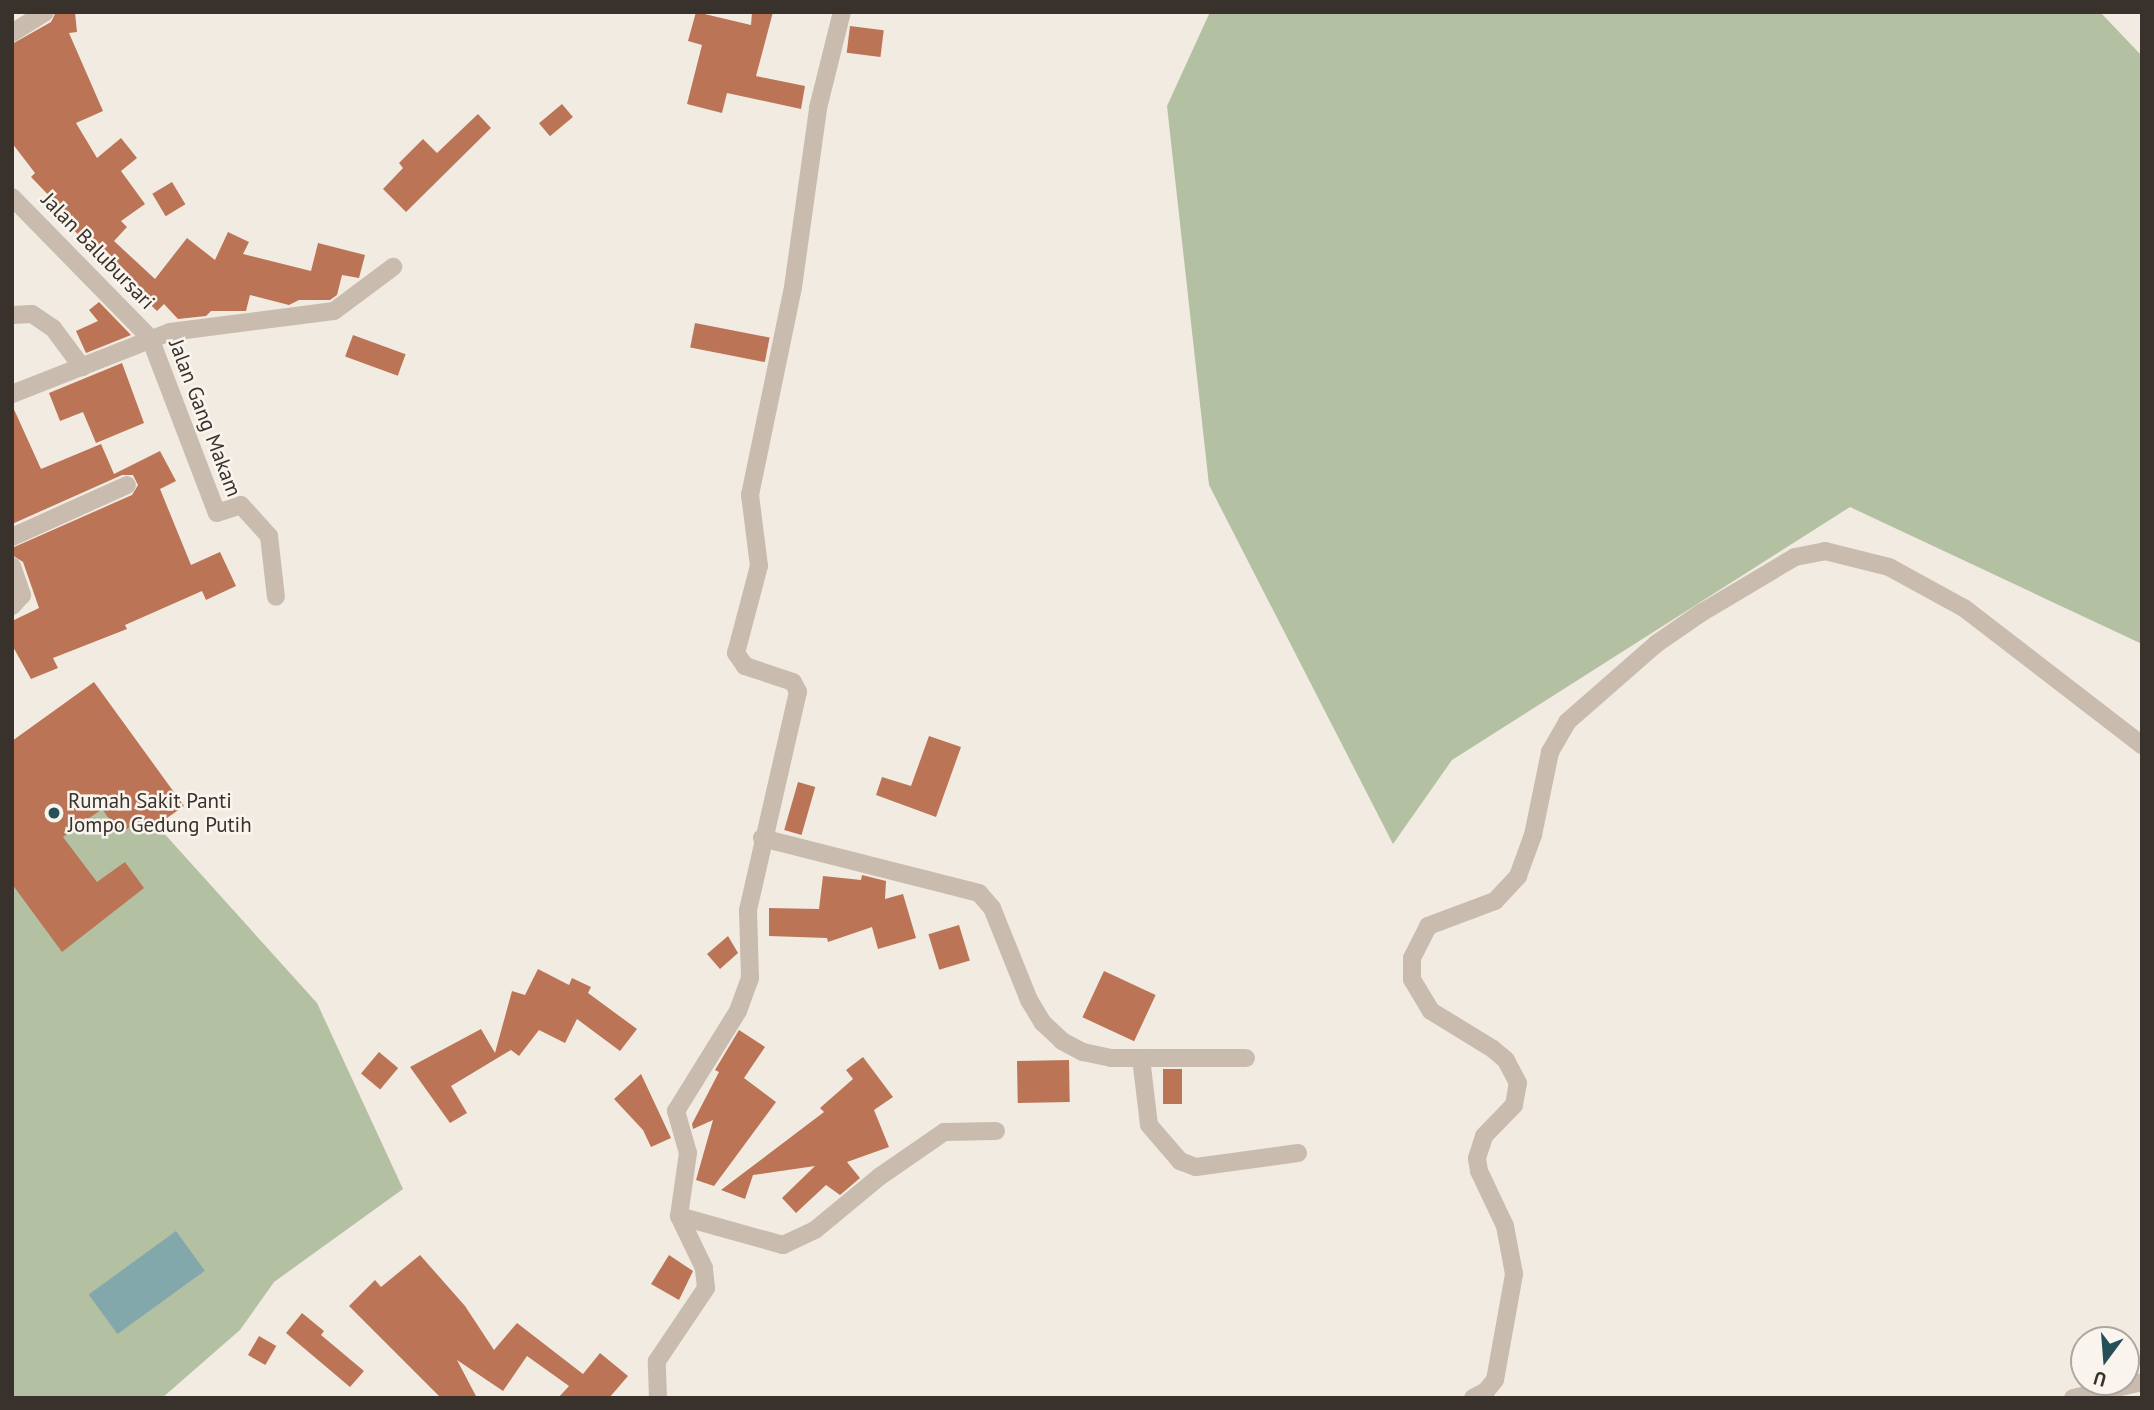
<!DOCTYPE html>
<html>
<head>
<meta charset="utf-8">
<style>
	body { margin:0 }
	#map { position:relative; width:2154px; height:1410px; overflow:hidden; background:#f2ebe2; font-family:"PT Sans",sans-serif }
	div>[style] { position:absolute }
	.green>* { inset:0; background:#b4c0a2 }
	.water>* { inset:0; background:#83a8ac; transform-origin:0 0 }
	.building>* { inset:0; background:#bb7556; transform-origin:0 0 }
	.minor>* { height:18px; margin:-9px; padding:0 9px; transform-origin:9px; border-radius:9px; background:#c9bcae }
	.dots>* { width:19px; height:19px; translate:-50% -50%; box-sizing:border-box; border:4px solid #f9f5ee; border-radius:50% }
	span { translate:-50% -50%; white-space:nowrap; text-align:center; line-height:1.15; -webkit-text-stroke:5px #f9f5ee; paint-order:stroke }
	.street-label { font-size:21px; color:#38312c }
	.poi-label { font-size:21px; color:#38312c }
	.left { translate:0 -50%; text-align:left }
	.frame { position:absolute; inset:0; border:14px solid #38312c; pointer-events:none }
	.north { position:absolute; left:2070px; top:1326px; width:70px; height:70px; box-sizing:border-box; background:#f9f5ee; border:2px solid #aca7a0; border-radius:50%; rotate:196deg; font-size:19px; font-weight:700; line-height:28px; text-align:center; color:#38312c }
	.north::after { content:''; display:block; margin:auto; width:24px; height:32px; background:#255057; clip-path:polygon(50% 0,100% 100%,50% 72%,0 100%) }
</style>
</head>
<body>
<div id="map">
	<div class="green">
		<i style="clip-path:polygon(1210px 12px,2100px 12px,2142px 56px,2142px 644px,1850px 507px,1452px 760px,1393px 844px,1209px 485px,1167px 106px)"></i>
		<i style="clip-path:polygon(67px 764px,161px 830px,317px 1003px,403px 1189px,274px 1282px,240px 1330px,162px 1398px,12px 1398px,12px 790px)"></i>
	</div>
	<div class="water">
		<i style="left:176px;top:1231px;width:49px;height:108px;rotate:54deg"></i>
	</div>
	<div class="building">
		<i style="clip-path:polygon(56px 12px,75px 12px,77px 32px,69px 33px,103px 111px,76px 123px,97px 158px,121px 138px,137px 158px,121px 171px,145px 204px,121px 221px,127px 227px,114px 241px,155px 279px,187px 238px,215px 260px,228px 232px,249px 242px,243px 254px,311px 271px,318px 243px,365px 255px,359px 278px,342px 275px,337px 295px,330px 300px,299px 300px,289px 305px,250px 295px,246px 311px,211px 311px,206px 316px,178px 319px,164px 304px,157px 311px,53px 210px,58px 205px,31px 177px,35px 173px,12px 143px,12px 44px,51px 22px)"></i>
		<i style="clip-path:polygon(696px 12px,751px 25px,752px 12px,773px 12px,756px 76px,805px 86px,801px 109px,727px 93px,722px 113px,687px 104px,702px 45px,688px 41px)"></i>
		<i style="left:850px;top:26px;width:34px;height:27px;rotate:7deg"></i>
		<i style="left:562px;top:104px;width:17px;height:30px;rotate:50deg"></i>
		<i style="clip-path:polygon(478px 114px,491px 128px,406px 212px,383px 189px,403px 168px,399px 163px,423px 139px,437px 153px)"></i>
		<i style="left:172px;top:182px;width:26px;height:23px;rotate:59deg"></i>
		<i style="clip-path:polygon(99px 302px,131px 335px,86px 353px,76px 331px,98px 321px,89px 310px)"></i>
		<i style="left:695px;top:323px;width:76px;height:25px;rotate:11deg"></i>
		<i style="left:353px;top:335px;width:56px;height:23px;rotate:20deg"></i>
		<i style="clip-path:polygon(122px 363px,144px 423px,96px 443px,83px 412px,60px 421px,49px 393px)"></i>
		<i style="clip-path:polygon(12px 405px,41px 469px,101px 444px,114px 474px,160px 451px,176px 481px,160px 489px,191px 565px,220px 552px,236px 586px,206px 600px,202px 591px,125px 625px,127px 629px,53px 658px,58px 668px,31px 679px,12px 645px,12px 621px,39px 608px,23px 562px,12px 555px,12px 548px,132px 495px,138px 485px,133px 475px,122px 475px,12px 524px)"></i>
		<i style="clip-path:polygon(94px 682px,184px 806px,150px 830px,142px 818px,120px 834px,102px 809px,63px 837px,97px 882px,125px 862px,144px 888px,62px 952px,12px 884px,12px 741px)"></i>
		<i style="clip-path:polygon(929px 736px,961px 747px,936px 817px,876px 795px,882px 777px,911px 786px)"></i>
		<i style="left:798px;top:782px;width:18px;height:50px;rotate:16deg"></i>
		<i style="clip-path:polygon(862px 875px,886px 881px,885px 899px,903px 894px,916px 938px,878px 949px,872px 927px,828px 942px,827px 938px,769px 936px,769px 908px,819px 909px,823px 876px,861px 880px)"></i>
		<i style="left:959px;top:925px;width:37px;height:32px;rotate:73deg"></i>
		<i style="clip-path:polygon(728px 936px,738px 953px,720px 969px,707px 954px)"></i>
		<i style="clip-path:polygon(538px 969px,569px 985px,572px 978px,591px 987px,588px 993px,637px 1029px,620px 1051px,577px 1019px,565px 1043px,539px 1030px,519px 1056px,511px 1050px,451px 1086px,467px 1113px,450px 1123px,410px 1067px,481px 1029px,495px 1053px,512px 991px,525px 995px)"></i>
		<i style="left:1104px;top:971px;width:57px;height:51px;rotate:25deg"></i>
		<i style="clip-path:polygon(739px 1030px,765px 1047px,744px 1078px,776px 1102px,714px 1186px,696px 1180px,713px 1120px,693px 1129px,692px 1124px,719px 1072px,715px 1070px)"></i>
		<i style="left:379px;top:1052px;width:25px;height:28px;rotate:40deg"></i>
		<i style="clip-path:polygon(863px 1057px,893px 1097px,874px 1110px,889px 1147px,847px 1162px,860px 1178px,840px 1195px,826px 1185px,796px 1213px,782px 1198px,815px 1166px,753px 1175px,745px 1199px,721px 1190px,824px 1112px,820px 1108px,853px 1079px,846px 1070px)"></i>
		<i style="left:1069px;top:1060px;width:42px;height:52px;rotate:89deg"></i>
		<i style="left:1163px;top:1069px;width:19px;height:35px"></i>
		<i style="clip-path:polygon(641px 1074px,671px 1138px,651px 1147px,643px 1130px,614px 1099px)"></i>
		<i style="clip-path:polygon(420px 1255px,465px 1306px,494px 1350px,517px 1323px,583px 1374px,600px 1353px,628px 1376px,609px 1398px,558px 1398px,569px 1386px,527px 1356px,503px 1391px,457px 1360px,477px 1398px,441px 1398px,349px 1306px,375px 1280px,381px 1287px)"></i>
		<i style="clip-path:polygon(669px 1255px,693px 1271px,679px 1300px,651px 1284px)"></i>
		<i style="clip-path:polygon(302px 1313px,324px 1331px,321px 1335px,364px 1371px,350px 1387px,286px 1333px)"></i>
		<i style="left:259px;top:1336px;width:20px;height:22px;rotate:30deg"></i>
	</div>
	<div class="minor">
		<i style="left:12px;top:33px;width:39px;rotate:-32deg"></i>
		<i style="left:12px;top:197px;width:197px;rotate:45.6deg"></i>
		<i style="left:150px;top:338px;width:187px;rotate:69.1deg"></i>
		<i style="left:217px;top:513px;width:25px;rotate:-18deg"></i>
		<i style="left:241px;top:505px;width:42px;rotate:47.9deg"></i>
		<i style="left:269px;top:536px;width:61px;rotate:83.5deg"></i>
		<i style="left:12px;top:315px;width:20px;rotate:-3deg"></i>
		<i style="left:32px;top:314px;width:25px;rotate:34deg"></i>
		<i style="left:53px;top:328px;width:49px;rotate:53.4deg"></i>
		<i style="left:12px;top:394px;width:170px;rotate:-21.4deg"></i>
		<i style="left:170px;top:332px;width:165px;rotate:-7.3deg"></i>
		<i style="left:334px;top:311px;width:74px;rotate:-36.7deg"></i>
		<i style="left:12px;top:537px;width:126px;rotate:-24.3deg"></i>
		<i style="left:12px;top:566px;width:31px;rotate:71deg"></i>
		<i style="left:22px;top:595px;width:15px;rotate:132deg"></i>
		<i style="left:762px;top:838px;width:224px;rotate:14.2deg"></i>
		<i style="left:979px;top:893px;width:20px;rotate:49deg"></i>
		<i style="left:992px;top:908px;width:99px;rotate:68.1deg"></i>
		<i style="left:1029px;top:1000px;width:27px;rotate:59deg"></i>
		<i style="left:1043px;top:1023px;width:26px;rotate:43deg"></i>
		<i style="left:1062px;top:1041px;width:24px;rotate:28deg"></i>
		<i style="left:1083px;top:1052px;width:29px;rotate:12deg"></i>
		<i style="left:1111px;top:1058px;width:135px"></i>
		<i style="left:1141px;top:1058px;width:67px;rotate:83.2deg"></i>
		<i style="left:1149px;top:1125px;width:48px;rotate:49.3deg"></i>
		<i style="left:1180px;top:1161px;width:17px;rotate:21deg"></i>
		<i style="left:1196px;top:1167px;width:103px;rotate:-7.8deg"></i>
		<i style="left:679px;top:1216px;width:108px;rotate:15.6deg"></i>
		<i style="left:783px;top:1245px;width:35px;rotate:-25deg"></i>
		<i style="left:815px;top:1230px;width:83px;rotate:-39.6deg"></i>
		<i style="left:879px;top:1177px;width:79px;rotate:-34.7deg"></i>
		<i style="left:944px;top:1132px;width:52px;rotate:-1.1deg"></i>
		<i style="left:658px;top:1398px;width:37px;rotate:-92deg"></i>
		<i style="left:657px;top:1361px;width:88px;rotate:-56.1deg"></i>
		<i style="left:706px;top:1288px;width:20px;rotate:-96deg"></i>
		<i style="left:704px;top:1268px;width:58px;rotate:-115.7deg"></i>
		<i style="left:679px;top:1216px;width:64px;rotate:-81.9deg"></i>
		<i style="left:688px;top:1153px;width:44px;rotate:-105.9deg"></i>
		<i style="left:676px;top:1111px;width:118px;rotate:-58.2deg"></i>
		<i style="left:738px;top:1011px;width:35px;rotate:-70deg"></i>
		<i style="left:750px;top:978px;width:68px;rotate:-91.7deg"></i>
		<i style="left:748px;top:910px;width:224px;rotate:-77.1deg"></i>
		<i style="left:798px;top:692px;width:11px;rotate:-117deg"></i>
		<i style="left:793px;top:682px;width:51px;rotate:-161.6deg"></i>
		<i style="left:745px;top:666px;width:16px;rotate:-125deg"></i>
		<i style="left:736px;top:653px;width:90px;rotate:-75.2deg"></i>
		<i style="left:759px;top:566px;width:72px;rotate:-97.2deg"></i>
		<i style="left:750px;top:495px;width:212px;rotate:-78.3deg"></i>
		<i style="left:793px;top:287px;width:181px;rotate:-82deg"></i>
		<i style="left:818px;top:108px;width:99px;rotate:-76deg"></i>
		<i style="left:1473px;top:1398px;width:15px;rotate:-28deg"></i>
		<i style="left:1486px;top:1391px;width:14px;rotate:-51deg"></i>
		<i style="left:1495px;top:1380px;width:108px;rotate:-79.8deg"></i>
		<i style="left:1514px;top:1274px;width:49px;rotate:-100.6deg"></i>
		<i style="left:1505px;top:1226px;width:61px;rotate:-115.3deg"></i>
		<i style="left:1479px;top:1171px;width:13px;rotate:-99deg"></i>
		<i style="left:1477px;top:1158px;width:23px;rotate:-72deg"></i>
		<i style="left:1484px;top:1136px;width:43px;rotate:-45.9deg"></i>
		<i style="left:1514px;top:1105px;width:22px;rotate:-80deg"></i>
		<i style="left:1518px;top:1083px;width:26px;rotate:-118deg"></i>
		<i style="left:1506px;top:1060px;width:17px;rotate:-140deg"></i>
		<i style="left:1493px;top:1049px;width:73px;rotate:-148.5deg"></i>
		<i style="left:1431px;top:1011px;width:37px;rotate:-121deg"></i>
		<i style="left:1412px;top:979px;width:21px;rotate:-90deg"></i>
		<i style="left:1412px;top:958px;width:36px;rotate:-63deg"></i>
		<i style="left:1428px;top:926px;width:72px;rotate:-20.5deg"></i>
		<i style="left:1495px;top:901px;width:34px;rotate:-47deg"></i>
		<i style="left:1518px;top:876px;width:44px;rotate:-69.9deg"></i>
		<i style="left:1533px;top:835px;width:85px;rotate:-78.4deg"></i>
		<i style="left:1550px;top:752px;width:34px;rotate:-60deg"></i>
		<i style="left:1567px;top:722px;width:118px;rotate:-41.2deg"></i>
		<i style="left:1656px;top:644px;width:55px;rotate:-34.6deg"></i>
		<i style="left:1701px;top:613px;width:109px;rotate:-30.8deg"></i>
		<i style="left:1795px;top:557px;width:31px;rotate:-11deg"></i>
		<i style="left:1825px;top:551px;width:66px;rotate:14deg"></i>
		<i style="left:1889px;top:567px;width:85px;rotate:28.7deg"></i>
		<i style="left:1964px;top:608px;width:225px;rotate:37.6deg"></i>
		<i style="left:2073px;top:1398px;width:71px;rotate:-13.1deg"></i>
	</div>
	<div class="dots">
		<i style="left:54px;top:813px;background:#255057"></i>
	</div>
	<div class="street-label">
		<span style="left:98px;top:251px;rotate:46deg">Jalan Balubursari</span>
		<span style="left:205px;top:418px;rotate:69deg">Jalan Gang Makam</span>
	</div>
	<div class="poi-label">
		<span class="left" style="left:68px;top:813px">Rumah Sakit Panti<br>Jompo Gedung Putih</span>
	</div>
	<div class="frame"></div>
	<div class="north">U</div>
</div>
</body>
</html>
